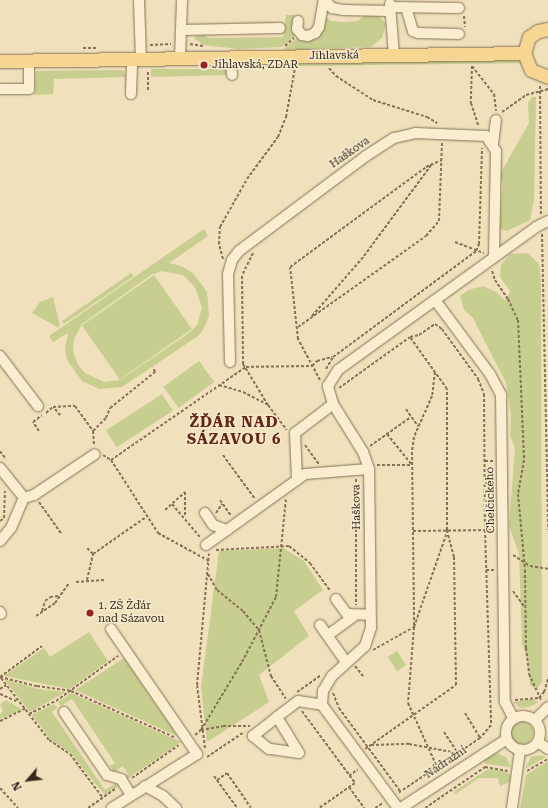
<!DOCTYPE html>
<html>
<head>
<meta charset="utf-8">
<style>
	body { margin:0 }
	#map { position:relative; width:548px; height:808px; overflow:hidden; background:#f0e0bc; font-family:"Roboto Serif",serif }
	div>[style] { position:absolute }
	.green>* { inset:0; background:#c7ce90; transform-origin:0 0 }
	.round { border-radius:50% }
	.path>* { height:2px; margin-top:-1px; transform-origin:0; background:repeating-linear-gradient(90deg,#887055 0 3px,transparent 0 5px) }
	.roads { filter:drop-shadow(0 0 1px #887055) drop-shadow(0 0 1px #887055) }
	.minor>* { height:10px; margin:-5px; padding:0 5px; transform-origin:5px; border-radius:5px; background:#faedd0 }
	.minor>.ring { margin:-5px; padding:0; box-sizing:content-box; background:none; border:10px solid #faedd0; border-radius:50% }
	.major>* { height:13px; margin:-6.5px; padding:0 6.5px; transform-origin:6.5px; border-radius:6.5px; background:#f6d691 }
	.dots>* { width:11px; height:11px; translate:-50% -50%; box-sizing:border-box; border:2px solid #f7eacc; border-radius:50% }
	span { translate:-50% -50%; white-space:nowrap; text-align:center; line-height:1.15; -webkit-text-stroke:3px #f7eacc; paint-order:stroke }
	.street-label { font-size:11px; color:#36281b }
	.poi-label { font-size:11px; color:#36281b }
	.left { translate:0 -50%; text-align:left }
	.district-label { font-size:15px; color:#652818; font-weight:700; letter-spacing:1px }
	.north { position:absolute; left:8px; top:760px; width:40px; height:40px; -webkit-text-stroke:3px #f7eacc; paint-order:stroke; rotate:242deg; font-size:11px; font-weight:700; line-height:16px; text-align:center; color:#36281b }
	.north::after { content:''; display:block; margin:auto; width:14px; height:18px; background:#36281b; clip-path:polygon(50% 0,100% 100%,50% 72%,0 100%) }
</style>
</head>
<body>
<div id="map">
	<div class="green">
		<i style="clip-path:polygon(367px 14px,379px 16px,386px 24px,382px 38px,371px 47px,283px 50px,298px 37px,305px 40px,323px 15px,331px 21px,344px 22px,358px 21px)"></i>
		<i style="clip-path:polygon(286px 15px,295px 15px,296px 35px,282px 47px,239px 49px,203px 45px,194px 38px,200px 32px,208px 38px,283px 37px)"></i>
		<i style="clip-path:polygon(516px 59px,527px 63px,295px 66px,282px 64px)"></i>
		<i style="clip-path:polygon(151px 69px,227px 69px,229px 75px,151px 77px)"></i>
		<i style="clip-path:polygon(123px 70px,127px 77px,54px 79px,53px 94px,34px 95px,36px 71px)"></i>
		<i style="clip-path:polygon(532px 97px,536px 97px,534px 200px,530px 220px,507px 231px,499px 229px,503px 183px,500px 174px,529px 123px,528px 103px)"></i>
		<i style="clip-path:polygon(evenodd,204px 229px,208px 236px,169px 263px,181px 266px,193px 273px,207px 292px,209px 316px,203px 330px,198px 336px,122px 387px,99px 389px,82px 381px,67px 360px,65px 348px,68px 333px,53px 342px,49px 336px,204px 229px,162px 271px,183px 275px,195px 287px,202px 308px,197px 325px,189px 333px,120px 380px,104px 382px,85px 373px,78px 365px,73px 350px,74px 339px,82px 324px,151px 275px,162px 271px)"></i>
		<i style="clip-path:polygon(528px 253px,539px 264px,541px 281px,542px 682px,536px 690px,530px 685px,528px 662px,522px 643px,519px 554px,509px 525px,515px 448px,510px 436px,511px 416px,506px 383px,473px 318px,464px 310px,460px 296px,468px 290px,483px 286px,496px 292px,506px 301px,510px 291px,500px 277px,501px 265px,510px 254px)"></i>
		<i style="clip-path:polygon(131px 273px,134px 276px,64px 324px,62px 321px)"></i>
		<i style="left:154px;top:275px;width:66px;height:88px;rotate:55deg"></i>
		<i style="clip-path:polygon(53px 297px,60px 326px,57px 327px,32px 313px,40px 302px)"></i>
		<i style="left:199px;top:361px;width:26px;height:44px;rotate:54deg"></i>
		<i style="left:162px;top:394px;width:20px;height:67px;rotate:57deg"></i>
		<i style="clip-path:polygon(283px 548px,304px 561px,323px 590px,294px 611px,309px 636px,259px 675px,269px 702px,207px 742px,201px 687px,219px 551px)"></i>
		<i style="clip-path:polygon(89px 632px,108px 661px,70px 689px,4px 676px,44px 648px,50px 657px)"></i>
		<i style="left:397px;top:651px;width:17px;height:11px;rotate:57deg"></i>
		<i style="clip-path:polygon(124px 658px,177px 736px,75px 690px)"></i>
		<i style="clip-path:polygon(4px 679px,38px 689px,66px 692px,30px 712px)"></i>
		<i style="clip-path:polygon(71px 693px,181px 742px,126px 780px,125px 777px,128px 774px,123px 766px,114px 772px,110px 766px,115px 763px,72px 699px,61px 706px,58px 702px)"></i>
		<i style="clip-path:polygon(532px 699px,539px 702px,529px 707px,520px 708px,513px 702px)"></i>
		<i style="clip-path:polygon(6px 700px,23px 710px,0 719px,0 714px,3px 711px,0 704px)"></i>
		<i style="clip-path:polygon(54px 704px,57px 708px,52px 712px,105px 790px,115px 784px,119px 785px,105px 795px,71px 754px,50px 739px,32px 715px)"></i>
		<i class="round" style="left:511px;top:722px;width:22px;height:22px"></i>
		<i style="clip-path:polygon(497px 753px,506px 757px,511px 767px,486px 764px,483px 760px)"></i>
		<i style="clip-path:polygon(539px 755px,546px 757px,525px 769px,531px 757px)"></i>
		<i style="clip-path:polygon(548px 761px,548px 808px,520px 808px,526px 775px)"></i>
		<i style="clip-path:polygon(488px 769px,506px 771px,511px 776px,510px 782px,500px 786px,498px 778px,479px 778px,454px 795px,455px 791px)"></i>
	</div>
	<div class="path">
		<i style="left:464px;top:16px;width:11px;rotate:85deg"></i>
		<i style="left:190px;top:44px;width:13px;rotate:9deg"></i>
		<i style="left:150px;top:45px;width:21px;rotate:-3deg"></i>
		<i style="left:285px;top:46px;width:12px;rotate:-42deg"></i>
		<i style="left:83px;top:48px;width:13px"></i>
		<i style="left:472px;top:66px;width:37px;rotate:92deg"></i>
		<i style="left:471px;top:103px;width:25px;rotate:72deg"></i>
		<i style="left:472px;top:66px;width:36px;rotate:52deg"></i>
		<i style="left:494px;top:94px;width:17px;rotate:83deg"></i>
		<i style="left:329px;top:68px;width:11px;rotate:49deg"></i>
		<i style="left:336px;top:76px;width:44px;rotate:33deg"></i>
		<i style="left:373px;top:100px;width:57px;rotate:17.5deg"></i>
		<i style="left:427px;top:117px;width:12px;rotate:31deg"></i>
		<i style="left:540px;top:86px;width:128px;rotate:89.6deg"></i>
		<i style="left:148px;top:90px;width:20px;rotate:-90deg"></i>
		<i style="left:502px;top:112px;width:29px;rotate:-35deg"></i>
		<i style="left:526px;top:95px;width:23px;rotate:-15deg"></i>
		<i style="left:542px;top:234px;width:296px;rotate:88.8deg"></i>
		<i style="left:455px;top:242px;width:31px;rotate:21deg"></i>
		<i style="left:253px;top:253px;width:25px;rotate:116deg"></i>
		<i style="left:242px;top:276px;width:88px;rotate:89.3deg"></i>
		<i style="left:243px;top:364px;width:48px;rotate:58.6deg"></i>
		<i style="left:268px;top:405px;width:31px;rotate:53deg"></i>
		<i style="left:223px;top:259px;width:16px;rotate:-105deg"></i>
		<i style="left:219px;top:244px;width:17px;rotate:-87deg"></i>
		<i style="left:220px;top:227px;width:55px;rotate:-60.6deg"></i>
		<i style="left:247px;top:179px;width:52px;rotate:-53.6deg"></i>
		<i style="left:278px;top:137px;width:22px;rotate:-68deg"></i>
		<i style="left:286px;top:117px;width:50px;rotate:-79.6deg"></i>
		<i style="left:492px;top:271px;width:9px;rotate:72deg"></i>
		<i style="left:495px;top:280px;width:23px;rotate:56deg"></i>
		<i style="left:508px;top:299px;width:23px;rotate:65deg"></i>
		<i style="left:518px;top:320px;width:140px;rotate:87.5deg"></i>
		<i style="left:524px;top:460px;width:35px;rotate:100deg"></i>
		<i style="left:518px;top:494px;width:76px;rotate:84.7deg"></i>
		<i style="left:525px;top:570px;width:78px;rotate:89.3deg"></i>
		<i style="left:526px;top:648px;width:26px;rotate:83deg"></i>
		<i style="left:529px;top:674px;width:29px;rotate:65deg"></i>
		<i style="left:312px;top:316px;width:79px;rotate:-49.1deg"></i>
		<i style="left:364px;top:256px;width:113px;rotate:-53.6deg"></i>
		<i style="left:298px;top:327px;width:157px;rotate:-35.4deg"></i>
		<i style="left:426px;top:236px;width:20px;rotate:-49deg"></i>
		<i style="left:439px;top:221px;width:78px;rotate:-87.8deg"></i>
		<i style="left:326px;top:369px;width:14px;rotate:-60deg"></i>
		<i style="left:333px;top:357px;width:178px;rotate:-36.5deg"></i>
		<i style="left:476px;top:251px;width:8px;rotate:-67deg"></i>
		<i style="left:479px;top:244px;width:96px;rotate:-88.2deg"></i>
		<i style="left:435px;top:372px;width:24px;rotate:97deg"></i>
		<i style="left:432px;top:396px;width:45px;rotate:113.7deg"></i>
		<i style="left:414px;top:437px;width:15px;rotate:98deg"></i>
		<i style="left:412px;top:452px;width:175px;rotate:89.3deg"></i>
		<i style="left:414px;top:627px;width:76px;rotate:94.5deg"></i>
		<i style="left:408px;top:703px;width:70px;rotate:65.6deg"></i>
		<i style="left:320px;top:380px;width:47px;rotate:-118.2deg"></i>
		<i style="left:298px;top:339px;width:72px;rotate:-96.3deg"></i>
		<i style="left:290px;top:267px;width:169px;rotate:-36.3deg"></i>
		<i style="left:426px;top:167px;width:17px;rotate:-24deg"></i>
		<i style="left:219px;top:385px;width:25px;rotate:16deg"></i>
		<i style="left:243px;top:392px;width:27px;rotate:27deg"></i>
		<i style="left:339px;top:388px;width:87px;rotate:-35.7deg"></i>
		<i style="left:410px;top:337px;width:9px;rotate:-13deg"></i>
		<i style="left:419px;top:335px;width:19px;rotate:-35deg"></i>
		<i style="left:435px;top:324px;width:9px;rotate:36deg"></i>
		<i style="left:442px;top:329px;width:62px;rotate:54.2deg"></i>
		<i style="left:478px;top:379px;width:16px;rotate:68deg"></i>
		<i style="left:484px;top:394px;width:136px;rotate:89.6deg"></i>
		<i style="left:485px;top:530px;width:195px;rotate:88.2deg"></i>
		<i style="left:491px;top:725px;width:17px;rotate:130deg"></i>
		<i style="left:480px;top:738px;width:99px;rotate:146.1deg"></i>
		<i style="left:55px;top:409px;width:9px;rotate:49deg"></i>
		<i style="left:406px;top:409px;width:21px;rotate:55deg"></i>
		<i style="left:46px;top:413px;width:9px;rotate:-41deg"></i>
		<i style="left:53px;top:407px;width:22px;rotate:-3deg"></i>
		<i style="left:75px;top:406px;width:31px;rotate:54deg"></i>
		<i style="left:93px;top:431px;width:15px;rotate:86deg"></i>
		<i style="left:39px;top:431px;width:11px;rotate:-124deg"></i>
		<i style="left:33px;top:422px;width:11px;rotate:-38deg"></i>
		<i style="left:93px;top:431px;width:18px;rotate:-45deg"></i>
		<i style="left:106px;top:418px;width:11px;rotate:-68deg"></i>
		<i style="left:110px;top:408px;width:58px;rotate:-38.7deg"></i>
		<i style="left:155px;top:372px;width:5px;rotate:-112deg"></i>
		<i style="left:387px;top:434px;width:38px;rotate:51deg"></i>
		<i style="left:305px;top:445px;width:24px;rotate:54deg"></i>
		<i style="left:370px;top:446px;width:50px;rotate:-35.3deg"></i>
		<i style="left:0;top:451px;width:10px;rotate:53deg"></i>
		<i style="left:103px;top:455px;width:9px;rotate:32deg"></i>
		<i style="left:111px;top:460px;width:87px;rotate:57.2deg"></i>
		<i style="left:158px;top:533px;width:58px;rotate:28.8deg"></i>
		<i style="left:223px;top:455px;width:54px;rotate:54deg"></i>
		<i style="left:111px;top:460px;width:164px;rotate:-34.6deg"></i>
		<i style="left:246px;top:367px;width:66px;rotate:-0.9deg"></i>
		<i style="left:312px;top:366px;width:7px;rotate:-45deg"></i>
		<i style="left:317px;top:361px;width:16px;rotate:-15deg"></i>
		<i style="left:485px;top:461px;width:9px"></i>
		<i style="left:377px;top:465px;width:35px"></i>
		<i style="left:356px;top:479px;width:126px;rotate:90deg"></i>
		<i style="left:220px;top:500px;width:19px;rotate:55deg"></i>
		<i style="left:39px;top:502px;width:39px;rotate:55deg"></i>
		<i style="left:172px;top:504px;width:43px;rotate:49.7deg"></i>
		<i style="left:165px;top:510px;width:27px;rotate:-42deg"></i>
		<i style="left:185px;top:492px;width:25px;rotate:90deg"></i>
		<i style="left:216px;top:513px;width:11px;rotate:-56deg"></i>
		<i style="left:0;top:521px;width:5px;rotate:-37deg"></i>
		<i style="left:4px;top:518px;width:27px;rotate:-88deg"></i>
		<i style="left:413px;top:531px;width:80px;rotate:-0.7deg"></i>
		<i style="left:87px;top:548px;width:8px;rotate:45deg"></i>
		<i style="left:216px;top:550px;width:73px;rotate:-3.1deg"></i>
		<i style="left:289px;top:546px;width:27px;rotate:39deg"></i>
		<i style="left:310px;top:563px;width:34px;rotate:54deg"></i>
		<i style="left:513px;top:555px;width:20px;rotate:33deg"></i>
		<i style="left:530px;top:566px;width:18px;rotate:9deg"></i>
		<i style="left:486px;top:570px;width:8px"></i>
		<i style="left:208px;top:574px;width:18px;rotate:61deg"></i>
		<i style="left:217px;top:590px;width:33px;rotate:39deg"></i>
		<i style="left:243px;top:611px;width:25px;rotate:50deg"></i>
		<i style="left:259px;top:630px;width:48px;rotate:75.4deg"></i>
		<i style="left:271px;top:676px;width:27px;rotate:57deg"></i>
		<i style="left:87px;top:580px;width:27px;rotate:-77deg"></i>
		<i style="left:93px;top:554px;width:65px;rotate:-34.9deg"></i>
		<i style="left:76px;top:582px;width:28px;rotate:-4deg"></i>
		<i style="left:513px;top:591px;width:19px;rotate:54deg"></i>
		<i style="left:42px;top:611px;width:10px;rotate:-73deg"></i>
		<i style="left:45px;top:601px;width:6px;rotate:-39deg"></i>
		<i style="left:50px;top:597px;width:9px;rotate:-6deg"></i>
		<i style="left:36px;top:616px;width:23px;rotate:-34deg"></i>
		<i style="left:55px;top:603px;width:24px;rotate:-55deg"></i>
		<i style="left:373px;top:650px;width:47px;rotate:-29.3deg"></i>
		<i style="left:414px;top:627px;width:101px;rotate:-70.8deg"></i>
		<i style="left:355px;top:666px;width:13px;rotate:51deg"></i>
		<i style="left:0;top:677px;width:38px;rotate:14deg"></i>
		<i style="left:37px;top:686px;width:34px;rotate:8deg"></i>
		<i style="left:71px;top:691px;width:113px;rotate:24.1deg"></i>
		<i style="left:0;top:677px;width:52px;rotate:-36.4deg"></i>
		<i style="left:1px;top:678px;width:78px;rotate:52.3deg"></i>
		<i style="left:49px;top:740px;width:25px;rotate:34deg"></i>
		<i style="left:70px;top:754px;width:55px;rotate:53.1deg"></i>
		<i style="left:0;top:689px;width:7px;rotate:-34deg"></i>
		<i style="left:297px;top:692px;width:29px;rotate:-35deg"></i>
		<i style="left:333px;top:693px;width:16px;rotate:68deg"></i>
		<i style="left:339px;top:708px;width:103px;rotate:53.7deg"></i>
		<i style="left:0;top:694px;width:20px;rotate:24deg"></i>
		<i style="left:539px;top:698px;width:8px;rotate:-50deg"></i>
		<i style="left:544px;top:692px;width:14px;rotate:-73deg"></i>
		<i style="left:515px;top:700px;width:24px;rotate:-5deg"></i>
		<i style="left:302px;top:711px;width:89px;rotate:53.6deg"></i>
		<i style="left:355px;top:783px;width:44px;rotate:145.2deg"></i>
		<i style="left:465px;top:713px;width:29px;rotate:59deg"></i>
		<i style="left:29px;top:714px;width:30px;rotate:-26deg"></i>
		<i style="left:56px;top:701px;width:77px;rotate:-36deg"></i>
		<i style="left:0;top:721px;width:28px;rotate:-26deg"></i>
		<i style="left:201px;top:730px;width:79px;rotate:-58.9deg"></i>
		<i style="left:242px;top:662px;width:73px;rotate:-62.4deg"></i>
		<i style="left:276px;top:597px;width:99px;rotate:-84.2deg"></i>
		<i style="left:444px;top:732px;width:24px;rotate:57deg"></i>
		<i style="left:195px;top:735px;width:8px;rotate:-40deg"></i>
		<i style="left:201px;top:730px;width:22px;rotate:-10deg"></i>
		<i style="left:223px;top:726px;width:27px"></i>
		<i style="left:371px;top:745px;width:38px;rotate:-2deg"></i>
		<i style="left:409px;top:744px;width:49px;rotate:10.6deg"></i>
		<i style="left:205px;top:748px;width:64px;rotate:-97.2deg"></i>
		<i style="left:197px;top:685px;width:132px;rotate:-84.8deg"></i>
		<i style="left:365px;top:749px;width:111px;rotate:-35.1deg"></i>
		<i style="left:456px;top:685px;width:128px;rotate:-90.9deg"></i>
		<i style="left:454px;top:557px;width:28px;rotate:-105deg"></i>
		<i style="left:447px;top:530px;width:141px;rotate:-90deg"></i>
		<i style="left:447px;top:389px;width:64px;rotate:-125.4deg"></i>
		<i style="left:207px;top:757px;width:45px;rotate:-34deg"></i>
		<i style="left:527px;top:771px;width:24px;rotate:-30deg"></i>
		<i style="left:214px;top:776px;width:39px;rotate:54deg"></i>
		<i style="left:349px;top:776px;width:11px;rotate:-38deg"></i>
		<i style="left:132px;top:778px;width:57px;rotate:-35.1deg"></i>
		<i style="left:217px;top:780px;width:12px;rotate:-35deg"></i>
		<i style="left:227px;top:773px;width:42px;rotate:55.6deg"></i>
		<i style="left:349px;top:787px;width:26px;rotate:54deg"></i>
		<i style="left:0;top:788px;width:27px;rotate:48deg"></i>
		<i style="left:88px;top:808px;width:35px;rotate:-35deg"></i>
		<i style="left:375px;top:808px;width:9px;rotate:-32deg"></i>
		<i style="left:425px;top:808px;width:73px;rotate:-34.3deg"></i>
		<i style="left:485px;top:767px;width:23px;rotate:10deg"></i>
	</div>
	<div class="roads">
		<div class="minor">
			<i style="left:139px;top:0;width:59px;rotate:88.1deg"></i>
			<i style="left:325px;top:0;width:11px;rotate:49deg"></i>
			<i style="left:332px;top:8px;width:11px;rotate:10deg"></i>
			<i style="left:343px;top:10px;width:47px;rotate:1.2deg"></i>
			<i style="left:390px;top:4px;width:51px;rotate:85.5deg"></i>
			<i style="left:390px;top:7px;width:69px;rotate:0.8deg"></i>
			<i style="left:406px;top:7px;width:25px;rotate:74deg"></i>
			<i style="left:413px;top:31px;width:5px;rotate:22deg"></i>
			<i style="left:418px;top:33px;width:41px;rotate:1.4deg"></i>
			<i style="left:298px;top:21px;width:8px;rotate:97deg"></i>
			<i style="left:297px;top:29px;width:8px;rotate:50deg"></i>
			<i style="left:302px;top:35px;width:6px;rotate:9deg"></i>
			<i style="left:308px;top:36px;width:8px;rotate:-23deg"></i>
			<i style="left:315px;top:33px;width:7px;rotate:-56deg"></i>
			<i style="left:319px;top:27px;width:27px;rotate:-80deg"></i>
			<i style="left:182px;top:30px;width:98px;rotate:-1.2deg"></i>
			<i style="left:180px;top:58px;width:58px;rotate:-88deg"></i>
			<i style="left:230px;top:58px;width:17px;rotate:83deg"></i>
			<i style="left:0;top:89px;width:29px"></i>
			<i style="left:29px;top:89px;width:28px;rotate:-90deg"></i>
			<i style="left:131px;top:94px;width:35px;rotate:-88deg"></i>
			<i style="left:493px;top:144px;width:24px;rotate:-83deg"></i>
			<i style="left:435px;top:300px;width:92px;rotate:53.4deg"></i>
			<i style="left:490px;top:374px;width:24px;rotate:62deg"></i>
			<i style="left:501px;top:395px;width:307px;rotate:89.3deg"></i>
			<i style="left:505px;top:702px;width:18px;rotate:63deg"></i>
			<i style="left:0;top:356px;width:63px;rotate:52.8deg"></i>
			<i style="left:230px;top:362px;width:88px;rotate:-91.3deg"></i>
			<i style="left:228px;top:274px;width:15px;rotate:-74deg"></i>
			<i style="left:232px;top:260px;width:11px;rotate:-52deg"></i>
			<i style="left:239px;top:251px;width:159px;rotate:-36.8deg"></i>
			<i style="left:366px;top:156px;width:33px;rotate:-33deg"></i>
			<i style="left:394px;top:138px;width:22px;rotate:-13deg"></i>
			<i style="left:415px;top:133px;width:71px;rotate:2.4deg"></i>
			<i style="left:486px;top:136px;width:18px;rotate:56deg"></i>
			<i style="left:496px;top:151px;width:106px;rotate:91.1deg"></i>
			<i style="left:0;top:468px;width:38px;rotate:51deg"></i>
			<i style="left:297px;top:480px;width:47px;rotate:-92.4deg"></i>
			<i style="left:295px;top:433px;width:48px;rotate:-37.3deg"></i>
			<i style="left:205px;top:513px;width:14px;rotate:56deg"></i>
			<i style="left:213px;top:525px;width:15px;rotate:20deg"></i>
			<i style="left:0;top:541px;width:17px;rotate:-50deg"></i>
			<i style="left:11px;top:528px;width:33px;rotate:-67deg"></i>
			<i style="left:24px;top:498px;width:10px;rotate:-17deg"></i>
			<i style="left:34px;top:495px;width:73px;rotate:-33.9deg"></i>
			<i style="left:206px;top:545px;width:122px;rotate:-35.6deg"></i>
			<i style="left:305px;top:474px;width:64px;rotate:-4.5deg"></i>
			<i style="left:336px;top:599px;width:19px;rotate:54deg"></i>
			<i style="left:347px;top:614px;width:23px;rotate:2deg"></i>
			<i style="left:0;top:612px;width:2px;rotate:63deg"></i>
			<i style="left:320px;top:625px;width:45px;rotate:54.9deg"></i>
			<i style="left:111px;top:629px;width:152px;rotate:55.5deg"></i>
			<i style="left:197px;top:754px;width:101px;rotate:147.6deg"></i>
			<i style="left:328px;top:635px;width:32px;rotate:-36deg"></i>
			<i style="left:64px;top:712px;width:76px;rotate:55.7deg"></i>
			<i style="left:107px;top:775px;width:15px;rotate:16deg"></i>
			<i style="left:121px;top:779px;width:19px;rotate:58deg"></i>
			<i class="ring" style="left:506px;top:716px;width:24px;height:24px"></i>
			<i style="left:277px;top:717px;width:42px;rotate:58.6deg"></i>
			<i style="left:299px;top:753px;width:30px;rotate:-172deg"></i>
			<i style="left:269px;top:749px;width:21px;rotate:-141deg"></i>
			<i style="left:253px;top:736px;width:31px;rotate:-38deg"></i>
			<i style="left:277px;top:717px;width:26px;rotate:-37deg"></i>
			<i style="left:298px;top:701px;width:24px;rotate:9deg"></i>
			<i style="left:535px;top:720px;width:18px;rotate:-45deg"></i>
			<i style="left:538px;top:742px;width:12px;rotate:35deg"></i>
			<i style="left:145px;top:786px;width:21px;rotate:29deg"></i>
			<i style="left:163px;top:796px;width:18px;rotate:43deg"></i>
			<i style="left:398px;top:808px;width:128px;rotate:-126.4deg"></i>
			<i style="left:322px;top:705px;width:14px;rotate:-86deg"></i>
			<i style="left:323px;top:691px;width:17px;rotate:-59deg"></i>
			<i style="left:332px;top:676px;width:45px;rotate:-42.3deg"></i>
			<i style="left:365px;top:646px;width:19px;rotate:-72deg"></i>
			<i style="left:371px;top:628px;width:159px;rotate:-90.7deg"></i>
			<i style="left:369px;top:469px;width:18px;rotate:-109deg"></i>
			<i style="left:363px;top:452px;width:57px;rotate:-122deg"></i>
			<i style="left:333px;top:404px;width:19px;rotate:-106deg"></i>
			<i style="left:328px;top:386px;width:19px;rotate:-58deg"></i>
			<i style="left:338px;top:370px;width:244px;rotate:-35.8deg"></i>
			<i style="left:536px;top:227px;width:13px;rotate:-27deg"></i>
			<i style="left:401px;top:808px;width:126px;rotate:-33.1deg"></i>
			<i style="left:512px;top:808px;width:59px;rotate:-82.1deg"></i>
		</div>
		<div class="major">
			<i style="left:548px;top:29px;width:10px;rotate:169deg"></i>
			<i style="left:538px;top:31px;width:11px;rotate:146deg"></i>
			<i style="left:529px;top:37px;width:17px;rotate:107deg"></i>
			<i style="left:524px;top:53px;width:18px;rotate:68deg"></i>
			<i style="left:531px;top:70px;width:18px;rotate:22deg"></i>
			<i style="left:0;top:61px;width:524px;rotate:-0.87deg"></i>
		</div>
	</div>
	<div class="dots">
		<i style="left:204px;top:65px;background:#9a2224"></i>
		<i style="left:90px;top:613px;background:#9a2224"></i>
	</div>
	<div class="street-label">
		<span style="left:334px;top:56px;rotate:-1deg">Jihlavská</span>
		<span style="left:350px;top:153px;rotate:-35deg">Haškova</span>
		<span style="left:491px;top:500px;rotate:-91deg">Chelčického</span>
		<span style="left:357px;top:507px;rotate:-91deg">Haškova</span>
		<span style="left:446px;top:763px;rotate:-34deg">Nádražní</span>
	</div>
	<div class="poi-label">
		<span class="left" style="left:212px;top:65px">Jihlavská, ZDAR</span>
		<span class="left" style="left:98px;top:613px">1. ZŠ Žďár<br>nad Sázavou</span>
	</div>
	<div class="district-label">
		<span style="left:234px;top:431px">ŽĎÁR NAD<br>SÁZAVOU 6</span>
	</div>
	<div class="north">N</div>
</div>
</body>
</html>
